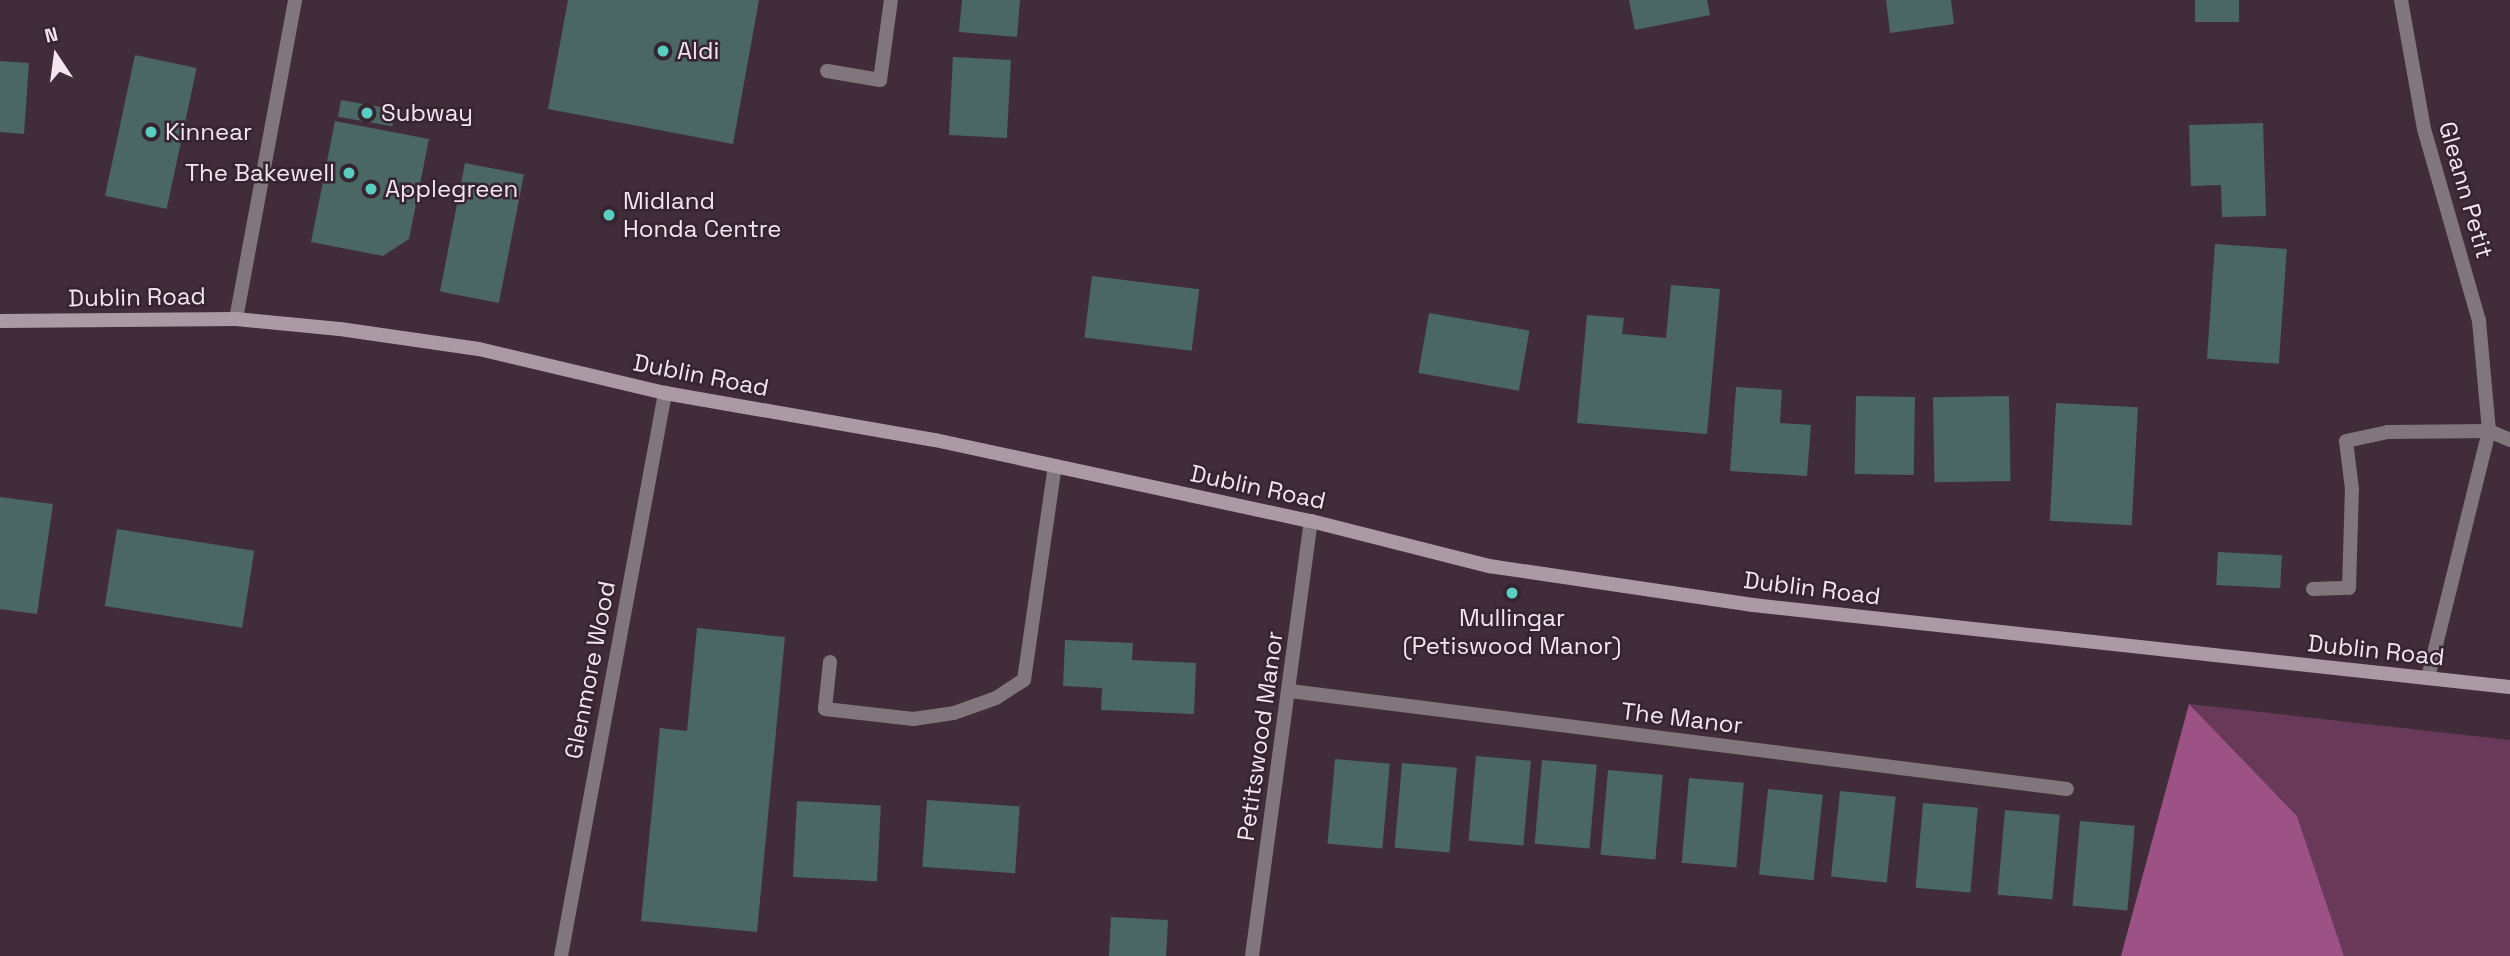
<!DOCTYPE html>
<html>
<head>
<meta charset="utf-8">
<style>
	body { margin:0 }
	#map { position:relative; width:2510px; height:956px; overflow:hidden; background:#412d3a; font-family:"Space Grotesk",sans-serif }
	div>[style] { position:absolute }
	.green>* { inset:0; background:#69395a }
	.forest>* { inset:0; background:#9d5286 }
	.building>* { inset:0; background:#4a6763; transform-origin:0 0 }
	.street>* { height:14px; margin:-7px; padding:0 7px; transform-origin:7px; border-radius:7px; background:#80767c }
	.secondary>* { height:14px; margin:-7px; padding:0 7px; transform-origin:7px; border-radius:7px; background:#ab9aa4 }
	.dots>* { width:19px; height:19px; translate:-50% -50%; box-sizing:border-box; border:4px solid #362430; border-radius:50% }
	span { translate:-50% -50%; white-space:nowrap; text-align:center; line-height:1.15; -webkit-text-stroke:5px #362430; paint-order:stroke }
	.poi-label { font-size:24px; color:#f3e6ee }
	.left { translate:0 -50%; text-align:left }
	.right { translate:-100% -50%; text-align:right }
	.street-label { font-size:24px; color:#f3e6ee }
	.north { position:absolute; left:21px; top:21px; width:70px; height:70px; -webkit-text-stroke:5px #362430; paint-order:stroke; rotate:347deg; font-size:19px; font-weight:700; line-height:28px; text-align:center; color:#f3e6ee }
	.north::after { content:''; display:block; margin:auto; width:24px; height:32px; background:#f3e6ee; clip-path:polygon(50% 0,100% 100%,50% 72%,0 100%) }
</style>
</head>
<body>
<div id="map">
	<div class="green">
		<i style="clip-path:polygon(2189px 704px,2510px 740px,2510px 956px,2344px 956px,2297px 816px)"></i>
	</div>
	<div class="forest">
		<i style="clip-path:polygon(2189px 704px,2297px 816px,2344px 956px,2121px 956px)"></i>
	</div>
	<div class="building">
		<i style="clip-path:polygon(568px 0,759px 0,733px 144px,548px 109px)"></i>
		<i style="clip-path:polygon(962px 0,1020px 0,1017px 37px,959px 32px)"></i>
		<i style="clip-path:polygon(1629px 0,1707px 0,1710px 15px,1635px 30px)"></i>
		<i style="clip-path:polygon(1886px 0,1951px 0,1954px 24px,1890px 33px)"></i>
		<i style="left:2195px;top:0;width:44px;height:22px"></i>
		<i style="left:135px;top:55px;width:63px;height:144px;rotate:12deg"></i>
		<i style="left:953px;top:57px;width:58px;height:78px;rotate:3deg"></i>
		<i style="clip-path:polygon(0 61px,29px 63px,24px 134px,0 132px)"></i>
		<i style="left:341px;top:100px;width:55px;height:17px;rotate:10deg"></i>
		<i style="clip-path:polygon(335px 121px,429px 139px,409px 239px,383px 256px,311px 242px)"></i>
		<i style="clip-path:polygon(2263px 123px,2266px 216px,2222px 217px,2221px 185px,2191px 186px,2189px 125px)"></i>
		<i style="left:465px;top:163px;width:60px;height:131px;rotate:11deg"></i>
		<i style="left:2215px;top:244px;width:72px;height:115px;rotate:4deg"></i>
		<i style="left:1092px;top:276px;width:108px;height:62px;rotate:7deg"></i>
		<i style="clip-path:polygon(1671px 285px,1720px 289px,1707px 434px,1577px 423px,1587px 315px,1624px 318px,1622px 334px,1666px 338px)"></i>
		<i style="left:1429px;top:313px;width:102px;height:61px;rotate:10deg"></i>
		<i style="clip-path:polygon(1736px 387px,1782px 390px,1780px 423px,1811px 425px,1807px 476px,1730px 471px)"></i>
		<i style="left:1856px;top:396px;width:59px;height:78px;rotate:1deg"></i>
		<i style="left:2009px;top:396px;width:85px;height:76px;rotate:89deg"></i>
		<i style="left:2056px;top:403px;width:82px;height:118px;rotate:3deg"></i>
		<i style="clip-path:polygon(0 497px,53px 504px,37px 614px,0 609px)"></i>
		<i style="left:117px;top:529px;width:139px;height:78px;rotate:9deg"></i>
		<i style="left:2218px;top:552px;width:64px;height:33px;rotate:3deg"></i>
		<i style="clip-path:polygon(697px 628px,785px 637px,757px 932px,641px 921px,660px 728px,687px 731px)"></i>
		<i style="clip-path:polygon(1065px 640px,1133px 643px,1132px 660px,1196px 663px,1194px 714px,1101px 710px,1102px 688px,1063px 686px)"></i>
		<i style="left:1476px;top:756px;width:55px;height:85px;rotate:5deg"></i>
		<i style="left:1335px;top:759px;width:55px;height:85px;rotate:5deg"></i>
		<i style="left:1542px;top:760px;width:55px;height:84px;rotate:5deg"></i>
		<i style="left:1402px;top:763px;width:55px;height:85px;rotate:5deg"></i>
		<i style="left:1608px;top:770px;width:55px;height:85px;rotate:5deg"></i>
		<i style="left:1689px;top:778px;width:55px;height:85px;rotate:5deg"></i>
		<i style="left:1768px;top:789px;width:55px;height:86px;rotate:6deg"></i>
		<i style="left:1840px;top:791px;width:56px;height:86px;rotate:6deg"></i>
		<i style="left:927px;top:800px;width:93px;height:67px;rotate:4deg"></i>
		<i style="left:797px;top:801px;width:84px;height:76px;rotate:3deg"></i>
		<i style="left:1923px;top:803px;width:55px;height:85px;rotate:5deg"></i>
		<i style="left:2005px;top:810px;width:55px;height:85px;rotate:5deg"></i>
		<i style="left:2080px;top:821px;width:55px;height:85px;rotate:5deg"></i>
		<i style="left:1111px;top:917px;width:57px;height:39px;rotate:3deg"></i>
	</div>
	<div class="street">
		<i style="left:2401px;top:0;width:131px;rotate:79.9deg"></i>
		<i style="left:2424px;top:129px;width:200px;rotate:74deg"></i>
		<i style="left:2479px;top:321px;width:110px;rotate:84.8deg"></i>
		<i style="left:2489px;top:431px;width:254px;rotate:103.9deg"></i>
		<i style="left:827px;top:71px;width:54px;rotate:9.6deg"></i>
		<i style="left:880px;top:80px;width:81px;rotate:-82.2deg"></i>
		<i style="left:236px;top:319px;width:324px;rotate:-79.5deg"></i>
		<i style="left:2313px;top:589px;width:36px;rotate:-2deg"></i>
		<i style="left:2349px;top:588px;width:99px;rotate:-88.3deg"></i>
		<i style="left:2352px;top:489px;width:48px;rotate:-97.1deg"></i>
		<i style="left:2346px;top:441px;width:43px;rotate:-12.1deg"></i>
		<i style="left:2388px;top:432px;width:101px;rotate:-0.6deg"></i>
		<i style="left:2489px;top:431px;width:23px;rotate:23deg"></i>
		<i style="left:830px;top:662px;width:47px;rotate:96.1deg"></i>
		<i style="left:825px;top:709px;width:89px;rotate:6.5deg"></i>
		<i style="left:913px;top:719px;width:41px;rotate:-8.3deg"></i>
		<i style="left:954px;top:713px;width:45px;rotate:-19.7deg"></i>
		<i style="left:996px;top:698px;width:33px;rotate:-33deg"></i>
		<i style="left:1024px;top:680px;width:216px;rotate:-81.8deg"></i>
		<i style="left:1290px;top:691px;width:783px;rotate:7.19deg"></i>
		<i style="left:561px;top:956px;width:573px;rotate:-79.53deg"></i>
		<i style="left:1252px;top:956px;width:439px;rotate:-82.3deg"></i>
	</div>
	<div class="secondary">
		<i style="left:0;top:321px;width:236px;rotate:-0.5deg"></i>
		<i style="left:236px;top:319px;width:104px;rotate:5.5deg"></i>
		<i style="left:340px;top:329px;width:140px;rotate:8.2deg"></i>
		<i style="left:479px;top:349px;width:191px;rotate:13.3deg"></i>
		<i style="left:665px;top:393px;width:274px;rotate:9.9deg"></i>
		<i style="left:935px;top:440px;width:385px;rotate:12.2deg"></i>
		<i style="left:1311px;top:521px;width:184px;rotate:14.2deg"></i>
		<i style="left:1489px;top:566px;width:267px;rotate:8.4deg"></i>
		<i style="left:1753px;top:605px;width:761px;rotate:6.18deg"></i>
	</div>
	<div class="dots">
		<i style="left:663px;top:51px;background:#58cec0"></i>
		<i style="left:367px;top:113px;background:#58cec0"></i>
		<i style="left:151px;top:132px;background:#58cec0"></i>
		<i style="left:349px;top:173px;background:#58cec0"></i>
		<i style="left:371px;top:189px;background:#58cec0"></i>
		<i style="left:609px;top:215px;background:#58cec0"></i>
		<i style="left:1512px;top:593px;background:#58cec0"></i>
	</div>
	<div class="poi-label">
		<span class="left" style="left:677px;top:51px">Aldi</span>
		<span class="left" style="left:381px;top:113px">Subway</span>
		<span class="left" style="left:165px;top:132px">Kinnear</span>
		<span class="right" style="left:335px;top:173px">The Bakewell</span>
		<span class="left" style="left:385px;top:189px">Applegreen</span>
		<span class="left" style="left:623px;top:215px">Midland<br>Honda Centre</span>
		<span style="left:1512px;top:632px">Mullingar<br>(Petiswood Manor)</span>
	</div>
	<div class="street-label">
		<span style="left:2466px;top:190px;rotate:74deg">Gleann Petit</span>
		<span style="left:137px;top:297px;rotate:-1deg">Dublin Road</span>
		<span style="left:701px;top:375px;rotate:11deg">Dublin Road</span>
		<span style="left:1258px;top:487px;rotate:12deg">Dublin Road</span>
		<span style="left:1812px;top:588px;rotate:7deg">Dublin Road</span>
		<span style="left:2376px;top:650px;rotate:6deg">Dublin Road</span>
		<span style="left:590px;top:670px;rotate:-79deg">Glenmore Wood</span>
		<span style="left:1682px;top:718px;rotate:7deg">The Manor</span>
		<span style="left:1260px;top:736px;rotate:-82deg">Petitswood Manor</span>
	</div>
	<div class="north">N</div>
</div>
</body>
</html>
